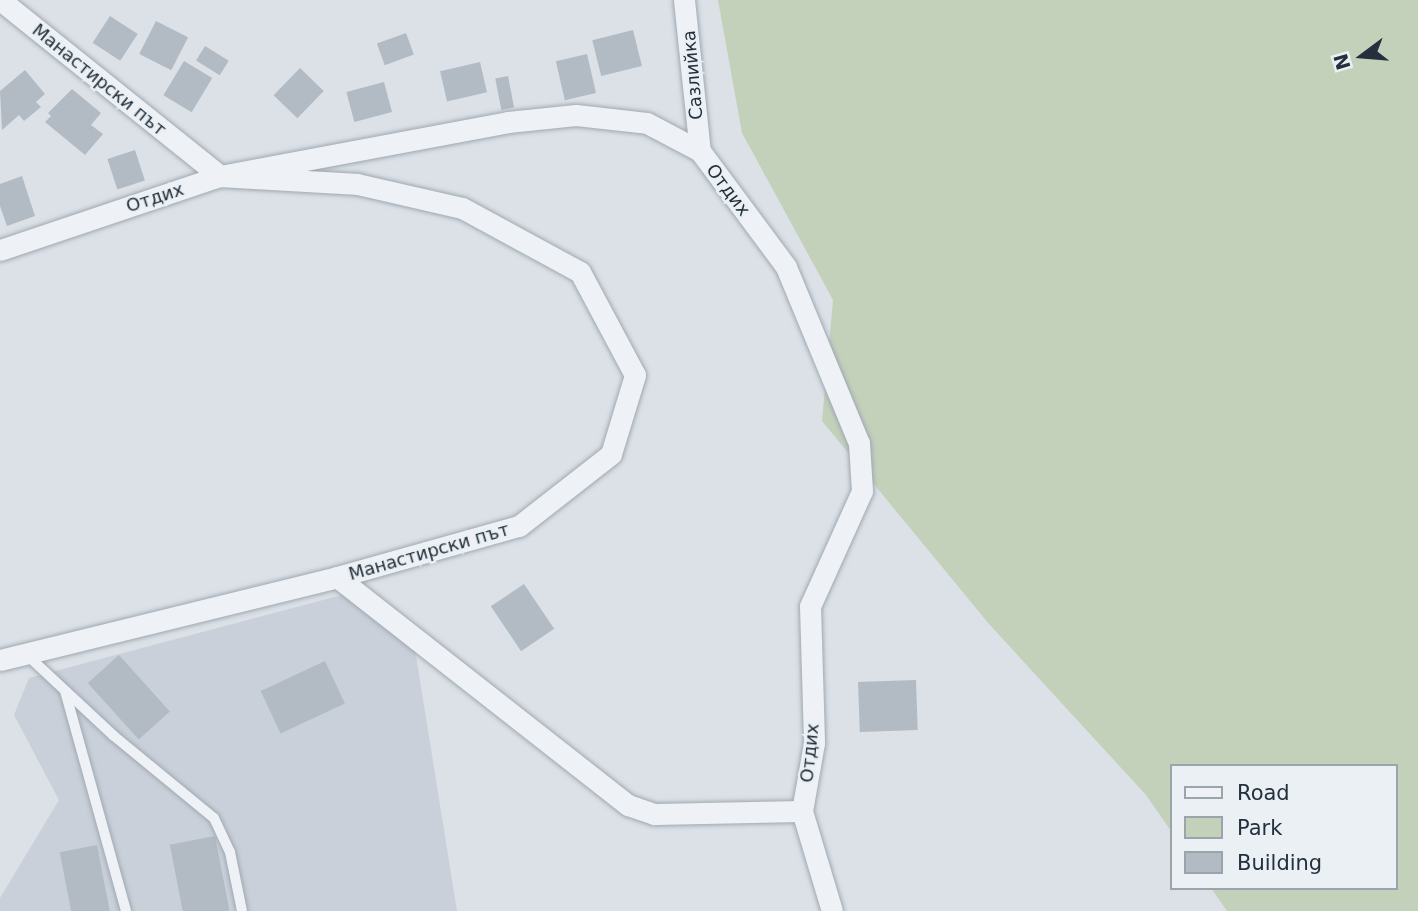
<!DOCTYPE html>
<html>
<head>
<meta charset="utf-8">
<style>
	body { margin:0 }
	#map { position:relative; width:1418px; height:911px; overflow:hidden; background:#dbe1e7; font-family:"DejaVu Sans",sans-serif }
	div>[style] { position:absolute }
	.built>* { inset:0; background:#c9d0d9 }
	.green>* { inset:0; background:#c3d1bb }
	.building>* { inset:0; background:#b2bbc4; transform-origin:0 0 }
	.roads { filter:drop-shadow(0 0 2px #a0a8b1) drop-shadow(0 0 2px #a0a8b1) }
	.lane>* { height:10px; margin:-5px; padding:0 5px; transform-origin:5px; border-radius:5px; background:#eef1f5 }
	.street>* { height:21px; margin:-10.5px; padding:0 10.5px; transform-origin:10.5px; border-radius:10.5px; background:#eef1f5 }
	span { translate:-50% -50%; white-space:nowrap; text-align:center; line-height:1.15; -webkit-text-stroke:5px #eaf0f4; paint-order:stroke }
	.street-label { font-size:18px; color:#24303d }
	.legend { position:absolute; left:1170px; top:764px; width:228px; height:126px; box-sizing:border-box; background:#eaf0f4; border:2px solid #9ba3ab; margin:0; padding:9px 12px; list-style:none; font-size:21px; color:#24303d }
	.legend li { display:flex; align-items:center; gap:14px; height:35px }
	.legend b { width:35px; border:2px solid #9ba3ab }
	.north { position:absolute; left:1327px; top:21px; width:70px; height:70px; -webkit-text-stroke:5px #eaf0f4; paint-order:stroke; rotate:254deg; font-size:19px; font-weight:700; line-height:28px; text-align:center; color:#24303d }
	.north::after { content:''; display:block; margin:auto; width:24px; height:32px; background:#24303d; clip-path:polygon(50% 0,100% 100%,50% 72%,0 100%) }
</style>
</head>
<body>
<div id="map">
	<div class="built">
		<i style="clip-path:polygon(353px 592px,414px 643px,457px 911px,0 911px,0 898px,59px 800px,14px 715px,29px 678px)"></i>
	</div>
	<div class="green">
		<i style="clip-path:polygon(718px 0,1418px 0,1418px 911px,1227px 911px,1211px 888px,1395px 888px,1395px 766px,1171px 766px,1171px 831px,1146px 795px,989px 624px,822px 421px,833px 300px,742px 133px)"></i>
	</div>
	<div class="building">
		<i style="left:110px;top:16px;width:33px;height:32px;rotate:33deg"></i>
		<i style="left:156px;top:21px;width:36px;height:37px;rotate:27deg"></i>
		<i style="left:633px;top:30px;width:37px;height:42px;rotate:76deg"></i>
		<i style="left:406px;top:33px;width:23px;height:31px;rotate:70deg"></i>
		<i style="left:205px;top:46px;width:28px;height:17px;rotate:32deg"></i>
		<i style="left:587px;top:54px;width:40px;height:32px;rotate:77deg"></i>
		<i style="left:184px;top:61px;width:33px;height:40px;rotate:31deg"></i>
		<i style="left:480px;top:62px;width:31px;height:41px;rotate:77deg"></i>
		<i style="left:300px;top:68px;width:33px;height:38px;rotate:44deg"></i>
		<i style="clip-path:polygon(25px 70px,45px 94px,36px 102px,41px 107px,24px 121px,19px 115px,2px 130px,0 91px)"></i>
		<i style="left:508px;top:76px;width:32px;height:13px;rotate:79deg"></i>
		<i style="left:384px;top:82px;width:31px;height:39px;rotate:75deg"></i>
		<i style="clip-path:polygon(72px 89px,101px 113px,91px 125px,103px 134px,85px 155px,45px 122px,51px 116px,48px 113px)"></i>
		<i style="left:135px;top:150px;width:32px;height:29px;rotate:72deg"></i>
		<i style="clip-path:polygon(22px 176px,35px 216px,7px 226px,0 206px,0 184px)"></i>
		<i style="left:524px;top:584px;width:54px;height:40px;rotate:56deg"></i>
		<i style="left:119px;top:655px;width:76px;height:42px;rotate:48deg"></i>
		<i style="left:325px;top:661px;width:47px;height:71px;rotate:65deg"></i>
		<i style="left:916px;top:680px;width:50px;height:58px;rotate:88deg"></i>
		<i style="left:215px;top:836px;width:76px;height:46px;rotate:79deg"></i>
		<i style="left:97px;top:845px;width:67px;height:38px;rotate:79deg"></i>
	</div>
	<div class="roads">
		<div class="lane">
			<i style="left:26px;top:654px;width:120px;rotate:43deg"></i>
			<i style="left:114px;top:736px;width:129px;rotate:39.4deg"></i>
			<i style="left:214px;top:818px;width:38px;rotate:65deg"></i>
			<i style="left:230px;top:852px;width:60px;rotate:78.5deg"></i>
			<i style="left:65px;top:691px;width:228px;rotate:74.5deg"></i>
		</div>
		<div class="street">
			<i style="left:684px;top:0;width:152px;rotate:84deg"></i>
			<i style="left:0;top:250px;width:232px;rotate:-18.6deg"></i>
			<i style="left:220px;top:176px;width:293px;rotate:-10.6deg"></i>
			<i style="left:508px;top:122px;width:68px;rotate:-5.9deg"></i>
			<i style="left:576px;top:115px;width:71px;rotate:6.4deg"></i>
			<i style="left:647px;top:123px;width:60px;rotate:27.8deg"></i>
			<i style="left:700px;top:151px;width:144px;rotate:53.4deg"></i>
			<i style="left:786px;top:267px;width:191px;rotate:67.5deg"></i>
			<i style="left:859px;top:443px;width:48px;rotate:86.4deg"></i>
			<i style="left:862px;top:491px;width:126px;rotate:114.3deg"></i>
			<i style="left:810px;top:606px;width:137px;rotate:88.3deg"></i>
			<i style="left:814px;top:743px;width:69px;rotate:100deg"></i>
			<i style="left:802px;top:811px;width:104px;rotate:73.3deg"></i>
			<i style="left:337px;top:577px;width:370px;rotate:38.1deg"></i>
			<i style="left:628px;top:805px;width:28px;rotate:19deg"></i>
			<i style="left:654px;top:814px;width:148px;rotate:-1.2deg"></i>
			<i style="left:0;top:660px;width:347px;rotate:-13.8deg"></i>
			<i style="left:337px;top:577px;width:189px;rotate:-15.7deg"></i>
			<i style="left:519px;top:526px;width:117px;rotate:-38deg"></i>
			<i style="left:611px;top:454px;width:83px;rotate:-73.1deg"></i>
			<i style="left:635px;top:375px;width:117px;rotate:-118.1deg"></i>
			<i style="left:580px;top:272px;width:134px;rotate:-151.5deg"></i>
			<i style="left:462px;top:208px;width:108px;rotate:-167.1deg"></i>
			<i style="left:357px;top:184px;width:137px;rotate:-176.7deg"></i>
			<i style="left:220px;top:176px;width:282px;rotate:-141.3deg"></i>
		</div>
	</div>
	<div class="street-label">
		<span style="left:693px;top:75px;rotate:-95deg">Сазлийка</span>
		<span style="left:99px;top:80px;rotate:39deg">Манастирски път</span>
		<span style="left:728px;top:190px;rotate:53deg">Отдих</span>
		<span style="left:155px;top:198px;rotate:-18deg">Отдих</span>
		<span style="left:429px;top:552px;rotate:-16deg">Манастирски път</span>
		<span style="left:810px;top:753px;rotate:-84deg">Отдих</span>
	</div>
	<ul class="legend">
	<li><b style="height:9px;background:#eef1f5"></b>Road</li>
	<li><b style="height:19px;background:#c3d1bb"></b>Park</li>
	<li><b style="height:19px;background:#b2bbc4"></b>Building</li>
	</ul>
	<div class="north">N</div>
</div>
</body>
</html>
